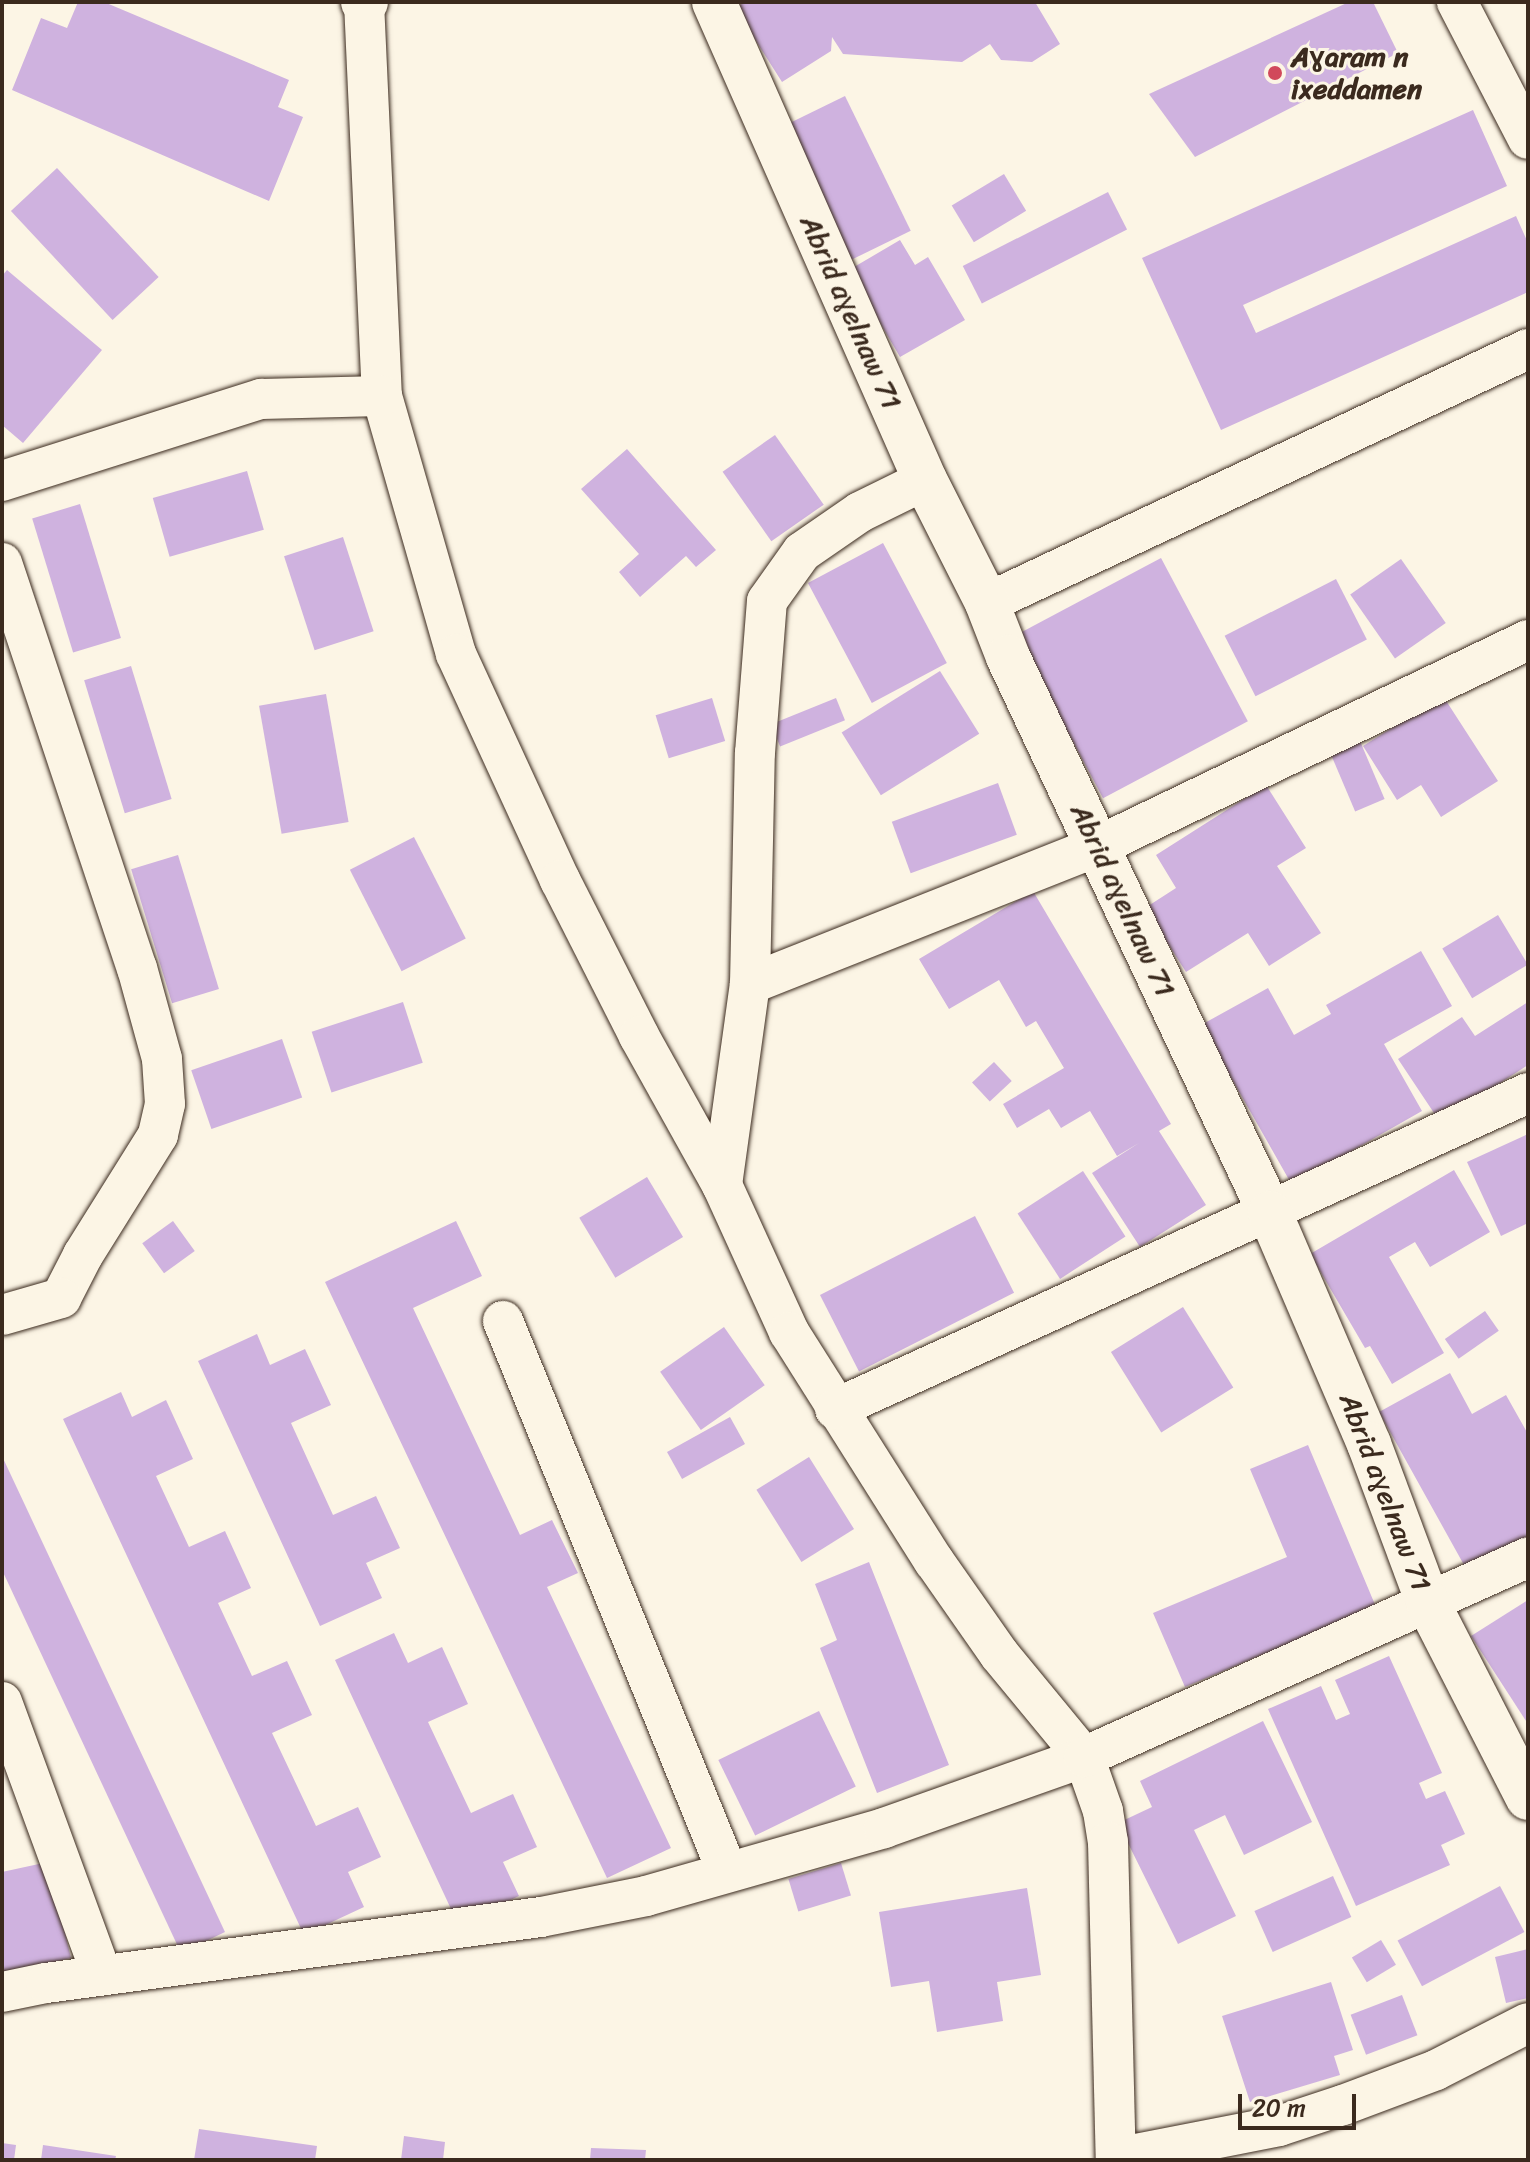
<!DOCTYPE html>
<html>
<head>
<meta charset="utf-8">
<style>
	body { margin:0 }
	#map { position:relative; width:1530px; height:2162px; overflow:hidden; background:#fcf5e5; font-family:Sriracha,sans-serif }
	div>[style] { position:absolute }
	.building>* { inset:0; background:#cfb2df; transform-origin:0 0 }
	.roads { filter:drop-shadow(0 0 2px #3b2a1e) drop-shadow(0 0 2px #3b2a1e) }
	.minor>* { height:40px; margin:-20px; padding:0 20px; transform-origin:20px; border-radius:20px; background:#fcf5e5 }
	.major>* { height:44px; margin:-22px; padding:0 22px; transform-origin:22px; border-radius:22px; background:#fcf5e5 }
	.dots>* { width:22px; height:22px; translate:-50% -50%; box-sizing:border-box; border:4px solid #fcf5e5; border-radius:50% }
	span { translate:-50% -50%; white-space:nowrap; text-align:center; line-height:1.15; -webkit-text-stroke:6px #fcf5e5; paint-order:stroke }
	.poi-label { font-size:28px; color:#3b2a1e; font-weight:700 }
	.left { translate:0 -50%; text-align:left }
	.street-label { font-size:28px; color:#3b2a1e }
	.frame { position:absolute; inset:0; border:4px solid #3b2a1e; pointer-events:none }
	.scale { position:absolute; left:1238px; top:2094px; width:118px; height:36px; box-sizing:border-box; border:4px solid #3b2a1e; border-top:0; padding-left:10px; font-size:24px; line-height:28px; white-space:nowrap; color:#3b2a1e; -webkit-text-stroke:6px #fcf5e5; paint-order:stroke }
</style>
</head>
<body>
<div id="map">
	<div class="building">
		<i style="clip-path:polygon(78px 2px,104px 2px,289px 80px,278px 107px,303px 117px,269px 201px,12px 90px,41px 18px,67px 28px)"></i>
		<i style="clip-path:polygon(745px 2px,1035px 2px,1060px 44px,1032px 62px,1001px 60px,990px 44px,962px 62px,843px 54px,832px 37px,831px 51px,782px 82px,735px 8px)"></i>
		<i style="clip-path:polygon(1349px 2px,1373px 2px,1398px 53px,1195px 157px,1149px 94px)"></i>
		<i style="left:845px;top:96px;width:150px;height:66px;rotate:64deg"></i>
		<i style="clip-path:polygon(1473px 110px,1507px 186px,1243px 305px,1256px 333px,1516px 216px,1528px 243px,1528px 292px,1221px 430px,1142px 258px)"></i>
		<i style="left:57px;top:168px;width:149px;height:63px;rotate:47deg"></i>
		<i style="left:1004px;top:174px;width:43px;height:61px;rotate:59deg"></i>
		<i style="left:1108px;top:192px;width:42px;height:163px;rotate:63deg"></i>
		<i style="clip-path:polygon(900px 240px,915px 265px,928px 257px,965px 320px,900px 357px,849px 270px)"></i>
		<i style="clip-path:polygon(7px 270px,102px 350px,23px 443px,2px 425px,2px 276px)"></i>
		<i style="left:775px;top:435px;width:85px;height:64px;rotate:55deg"></i>
		<i style="clip-path:polygon(627px 449px,716px 550px,696px 567px,686px 556px,640px 597px,619px 572px,639px 554px,581px 489px)"></i>
		<i style="left:247px;top:471px;width:61px;height:98px;rotate:74deg"></i>
		<i style="left:80px;top:504px;width:140px;height:50px;rotate:73deg"></i>
		<i style="left:343px;top:537px;width:99px;height:62px;rotate:72deg"></i>
		<i style="left:883px;top:543px;width:136px;height:85px;rotate:62deg"></i>
		<i style="left:1161px;top:558px;width:185px;height:164px;rotate:62deg"></i>
		<i style="left:1401px;top:559px;width:78px;height:62px;rotate:55deg"></i>
		<i style="left:1336px;top:579px;width:68px;height:125px;rotate:63deg"></i>
		<i style="left:131px;top:666px;width:139px;height:49px;rotate:73deg"></i>
		<i style="left:940px;top:671px;width:74px;height:116px;rotate:58deg"></i>
		<i style="left:326px;top:694px;width:130px;height:68px;rotate:80deg"></i>
		<i style="clip-path:polygon(1443px 696px,1498px 781px,1441px 817px,1421px 785px,1397px 800px,1363px 746px)"></i>
		<i style="left:712px;top:698px;width:45px;height:59px;rotate:73deg"></i>
		<i style="left:836px;top:698px;width:24px;height:70px;rotate:68deg"></i>
		<i style="left:1360px;top:741px;width:63px;height:32px;rotate:67deg"></i>
		<i style="left:998px;top:783px;width:55px;height:113px;rotate:70deg"></i>
		<i style="clip-path:polygon(1266px 785px,1306px 848px,1277px 866px,1321px 933px,1269px 966px,1248px 933px,1186px 972px,1145px 908px,1176px 888px,1156px 855px)"></i>
		<i style="left:414px;top:837px;width:114px;height:72px;rotate:63deg"></i>
		<i style="left:178px;top:855px;width:140px;height:49px;rotate:73deg"></i>
		<i style="clip-path:polygon(1033px 891px,1171px 1124px,1159px 1131px,1206px 1205px,1140px 1247px,1092px 1173px,1139px 1143px,1117px 1156px,1090px 1111px,1061px 1128px,1049px 1109px,1017px 1128px,1003px 1104px,1064px 1068px,1036px 1021px,1026px 1027px,999px 980px,949px 1009px,919px 959px)"></i>
		<i style="left:1498px;top:915px;width:58px;height:65px;rotate:59deg"></i>
		<i style="clip-path:polygon(1421px 951px,1452px 1006px,1384px 1044px,1422px 1111px,1292px 1185px,1201px 1025px,1268px 988px,1294px 1035px,1331px 1014px,1326px 1005px)"></i>
		<i style="left:403px;top:1002px;width:64px;height:96px;rotate:72deg"></i>
		<i style="clip-path:polygon(1528px 1002px,1528px 1065px,1440px 1122px,1398px 1059px,1462px 1017px,1475px 1036px)"></i>
		<i style="left:282px;top:1039px;width:62px;height:96px;rotate:71deg"></i>
		<i style="left:994px;top:1062px;width:26px;height:30px;rotate:47deg"></i>
		<i style="clip-path:polygon(1528px 1134px,1528px 1223px,1501px 1236px,1467px 1162px)"></i>
		<i style="clip-path:polygon(1454px 1170px,1490px 1232px,1430px 1267px,1415px 1242px,1389px 1257px,1444px 1353px,1392px 1384px,1370px 1346px,1365px 1348px,1310px 1254px)"></i>
		<i style="left:1083px;top:1171px;width:78px;height:78px;rotate:57deg"></i>
		<i style="left:647px;top:1177px;width:70px;height:79px;rotate:59deg"></i>
		<i style="left:975px;top:1216px;width:86px;height:174px;rotate:63deg"></i>
		<i style="left:173px;top:1221px;width:37px;height:38px;rotate:54deg"></i>
		<i style="clip-path:polygon(456px 1221px,482px 1276px,413px 1308px,520px 1535px,552px 1520px,578px 1573px,547px 1587px,671px 1848px,607px 1878px,325px 1282px)"></i>
		<i style="left:1183px;top:1307px;width:95px;height:85px;rotate:58deg"></i>
		<i style="left:1485px;top:1311px;width:24px;height:49px;rotate:55deg"></i>
		<i style="left:724px;top:1327px;width:71px;height:78px;rotate:55deg"></i>
		<i style="clip-path:polygon(257px 1334px,270px 1365px,305px 1349px,331px 1405px,291px 1423px,333px 1515px,376px 1496px,400px 1548px,366px 1563px,382px 1598px,320px 1626px,198px 1361px)"></i>
		<i style="clip-path:polygon(1450px 1373px,1472px 1414px,1506px 1395px,1528px 1434px,1528px 1541px,1469px 1574px,1379px 1412px)"></i>
		<i style="clip-path:polygon(121px 1392px,132px 1417px,166px 1400px,193px 1459px,156px 1476px,189px 1547px,225px 1531px,251px 1588px,218px 1603px,252px 1676px,287px 1661px,312px 1715px,272px 1733px,316px 1826px,358px 1807px,381px 1857px,348px 1872px,364px 1907px,304px 1935px,63px 1419px)"></i>
		<i style="left:730px;top:1417px;width:31px;height:72px;rotate:61deg"></i>
		<i style="clip-path:polygon(1308px 1445px,1376px 1607px,1185px 1687px,1153px 1613px,1287px 1557px,1250px 1469px)"></i>
		<i style="clip-path:polygon(2px 1456px,225px 1932px,181px 1953px,2px 1570px)"></i>
		<i style="left:809px;top:1457px;width:85px;height:62px;rotate:58deg"></i>
		<i style="clip-path:polygon(869px 1562px,949px 1765px,877px 1793px,820px 1648px,837px 1640px,815px 1584px)"></i>
		<i style="clip-path:polygon(1528px 1600px,1528px 1724px,1471px 1636px)"></i>
		<i style="clip-path:polygon(394px 1633px,408px 1663px,442px 1647px,468px 1704px,428px 1722px,471px 1813px,513px 1794px,537px 1847px,503px 1862px,519px 1896px,458px 1924px,335px 1660px)"></i>
		<i style="clip-path:polygon(1389px 1656px,1442px 1773px,1419px 1783px,1426px 1799px,1445px 1791px,1465px 1834px,1441px 1845px,1450px 1865px,1356px 1906px,1268px 1709px,1321px 1686px,1336px 1720px,1350px 1714px,1335px 1680px)"></i>
		<i style="left:819px;top:1711px;width:84px;height:112px;rotate:64deg"></i>
		<i style="clip-path:polygon(1263px 1721px,1312px 1822px,1244px 1855px,1225px 1815px,1194px 1830px,1236px 1916px,1178px 1944px,1118px 1823px,1152px 1807px,1140px 1781px)"></i>
		<i style="clip-path:polygon(48px 1862px,71px 1958px,4px 1974px,2px 1872px)"></i>
		<i style="left:841px;top:1863px;width:34px;height:55px;rotate:73deg"></i>
		<i style="left:1333px;top:1876px;width:45px;height:86px;rotate:66deg"></i>
		<i style="left:1500px;top:1886px;width:52px;height:116px;rotate:62deg"></i>
		<i style="clip-path:polygon(1027px 1888px,1041px 1975px,997px 1982px,1003px 2021px,937px 2032px,929px 1981px,891px 1987px,879px 1912px)"></i>
		<i style="left:1381px;top:1940px;width:29px;height:34px;rotate:59deg"></i>
		<i style="clip-path:polygon(1528px 1949px,1528px 1998px,1506px 2003px,1495px 1957px)"></i>
		<i style="clip-path:polygon(1331px 1982px,1353px 2050px,1334px 2056px,1340px 2075px,1250px 2102px,1222px 2016px)"></i>
		<i style="left:1402px;top:1995px;width:43px;height:55px;rotate:69deg"></i>
		<i style="clip-path:polygon(199px 2129px,317px 2146px,315px 2160px,194px 2160px)"></i>
		<i style="clip-path:polygon(404px 2136px,445px 2142px,443px 2160px,401px 2160px)"></i>
		<i style="clip-path:polygon(2px 2143px,16px 2145px,14px 2160px,2px 2160px)"></i>
		<i style="clip-path:polygon(43px 2145px,116px 2156px,115px 2160px,41px 2160px)"></i>
		<i style="clip-path:polygon(591px 2148px,646px 2150px,645px 2160px,590px 2160px)"></i>
	</div>
	<div class="roads">
		<div class="minor">
			<i style="left:364px;top:2px;width:394px;rotate:87.4deg"></i>
			<i style="left:382px;top:396px;width:268px;rotate:74deg"></i>
			<i style="left:456px;top:654px;width:249px;rotate:65.3deg"></i>
			<i style="left:560px;top:880px;width:175px;rotate:63.1deg"></i>
			<i style="left:639px;top:1036px;width:171px;rotate:60.9deg"></i>
			<i style="left:722px;top:1185px;width:162px;rotate:65.5deg"></i>
			<i style="left:789px;top:1332px;width:271px;rotate:57.7deg"></i>
			<i style="left:934px;top:1561px;width:113px;rotate:55deg"></i>
			<i style="left:999px;top:1654px;width:134px;rotate:50.5deg"></i>
			<i style="left:1084px;top:1757px;width:57px;rotate:70.6deg"></i>
			<i style="left:1103px;top:1811px;width:31px;rotate:81deg"></i>
			<i style="left:1108px;top:1842px;width:318px;rotate:88.6deg"></i>
			<i style="left:1457px;top:2px;width:154px;rotate:62.6deg"></i>
			<i style="left:2px;top:481px;width:272px;rotate:-17.6deg"></i>
			<i style="left:261px;top:399px;width:121px;rotate:-1.4deg"></i>
			<i style="left:2px;top:563px;width:427px;rotate:71.6deg"></i>
			<i style="left:137px;top:968px;width:94px;rotate:74.6deg"></i>
			<i style="left:162px;top:1059px;width:45px;rotate:86.2deg"></i>
			<i style="left:165px;top:1104px;width:32px;rotate:103deg"></i>
			<i style="left:158px;top:1135px;width:142px;rotate:122deg"></i>
			<i style="left:83px;top:1255px;width:48px;rotate:117.1deg"></i>
			<i style="left:61px;top:1298px;width:61px;rotate:163.9deg"></i>
			<i style="left:987px;top:603px;width:598px;rotate:-25.15deg"></i>
			<i style="left:750px;top:984px;width:374px;rotate:-21.6deg"></i>
			<i style="left:1098px;top:846px;width:477px;rotate:-25.6deg"></i>
			<i style="left:722px;top:1185px;width:203px;rotate:-82.1deg"></i>
			<i style="left:750px;top:984px;width:231px;rotate:-88.8deg"></i>
			<i style="left:755px;top:753px;width:152px;rotate:-85.5deg"></i>
			<i style="left:767px;top:601px;width:60px;rotate:-54.5deg"></i>
			<i style="left:802px;top:552px;width:70px;rotate:-34.6deg"></i>
			<i style="left:860px;top:512px;width:72px;rotate:-26.2deg"></i>
			<i style="left:503px;top:1321px;width:594px;rotate:67.84deg"></i>
			<i style="left:835px;top:1409px;width:762px;rotate:-24.51deg"></i>
			<i style="left:2px;top:1702px;width:291px;rotate:69.9deg"></i>
			<i style="left:2px;top:1992px;width:45px;rotate:-11.6deg"></i>
			<i style="left:46px;top:1983px;width:499px;rotate:-7.6deg"></i>
			<i style="left:541px;top:1917px;width:107px;rotate:-11.3deg"></i>
			<i style="left:646px;top:1896px;width:248px;rotate:-15.9deg"></i>
			<i style="left:884px;top:1828px;width:212px;rotate:-19.5deg"></i>
			<i style="left:1084px;top:1757px;width:487px;rotate:-24.2deg"></i>
			<i style="left:1116px;top:2158px;width:166px;rotate:-11.1deg"></i>
			<i style="left:1279px;top:2126px;width:67px;rotate:-18.2deg"></i>
			<i style="left:1343px;top:2105px;width:99px;rotate:-20.6deg"></i>
			<i style="left:1436px;top:2070px;width:103px;rotate:-27.1deg"></i>
		</div>
		<div class="major">
			<i style="left:363px;top:2px;width:3px"></i>
			<i style="left:714px;top:2px;width:522px;rotate:66.18deg"></i>
			<i style="left:925px;top:480px;width:138px;rotate:63.2deg"></i>
			<i style="left:987px;top:603px;width:58px;rotate:68.7deg"></i>
			<i style="left:1008px;top:657px;width:615px;rotate:64.77deg"></i>
			<i style="left:1270px;top:1213px;width:251px;rotate:66.8deg"></i>
			<i style="left:1369px;top:1444px;width:170px;rotate:69.6deg"></i>
			<i style="left:1428px;top:1603px;width:219px;rotate:62.9deg"></i>
		</div>
	</div>
	<div class="dots">
		<i style="left:1275px;top:73px;background:#d1495b"></i>
	</div>
	<div class="poi-label">
		<span class="left" style="left:1291px;top:73px">Aɣaram n<br>ixeddamen</span>
	</div>
	<div class="street-label">
		<span style="left:851px;top:312px;rotate:66deg">Abrid aɣelnaw 71</span>
		<span style="left:1123px;top:900px;rotate:65deg">Abrid aɣelnaw 71</span>
		<span style="left:1385px;top:1492px;rotate:69deg">Abrid aɣelnaw 71</span>
	</div>
	<div class="frame"></div>
	<div class="scale">20 m</div>
</div>
</body>
</html>
